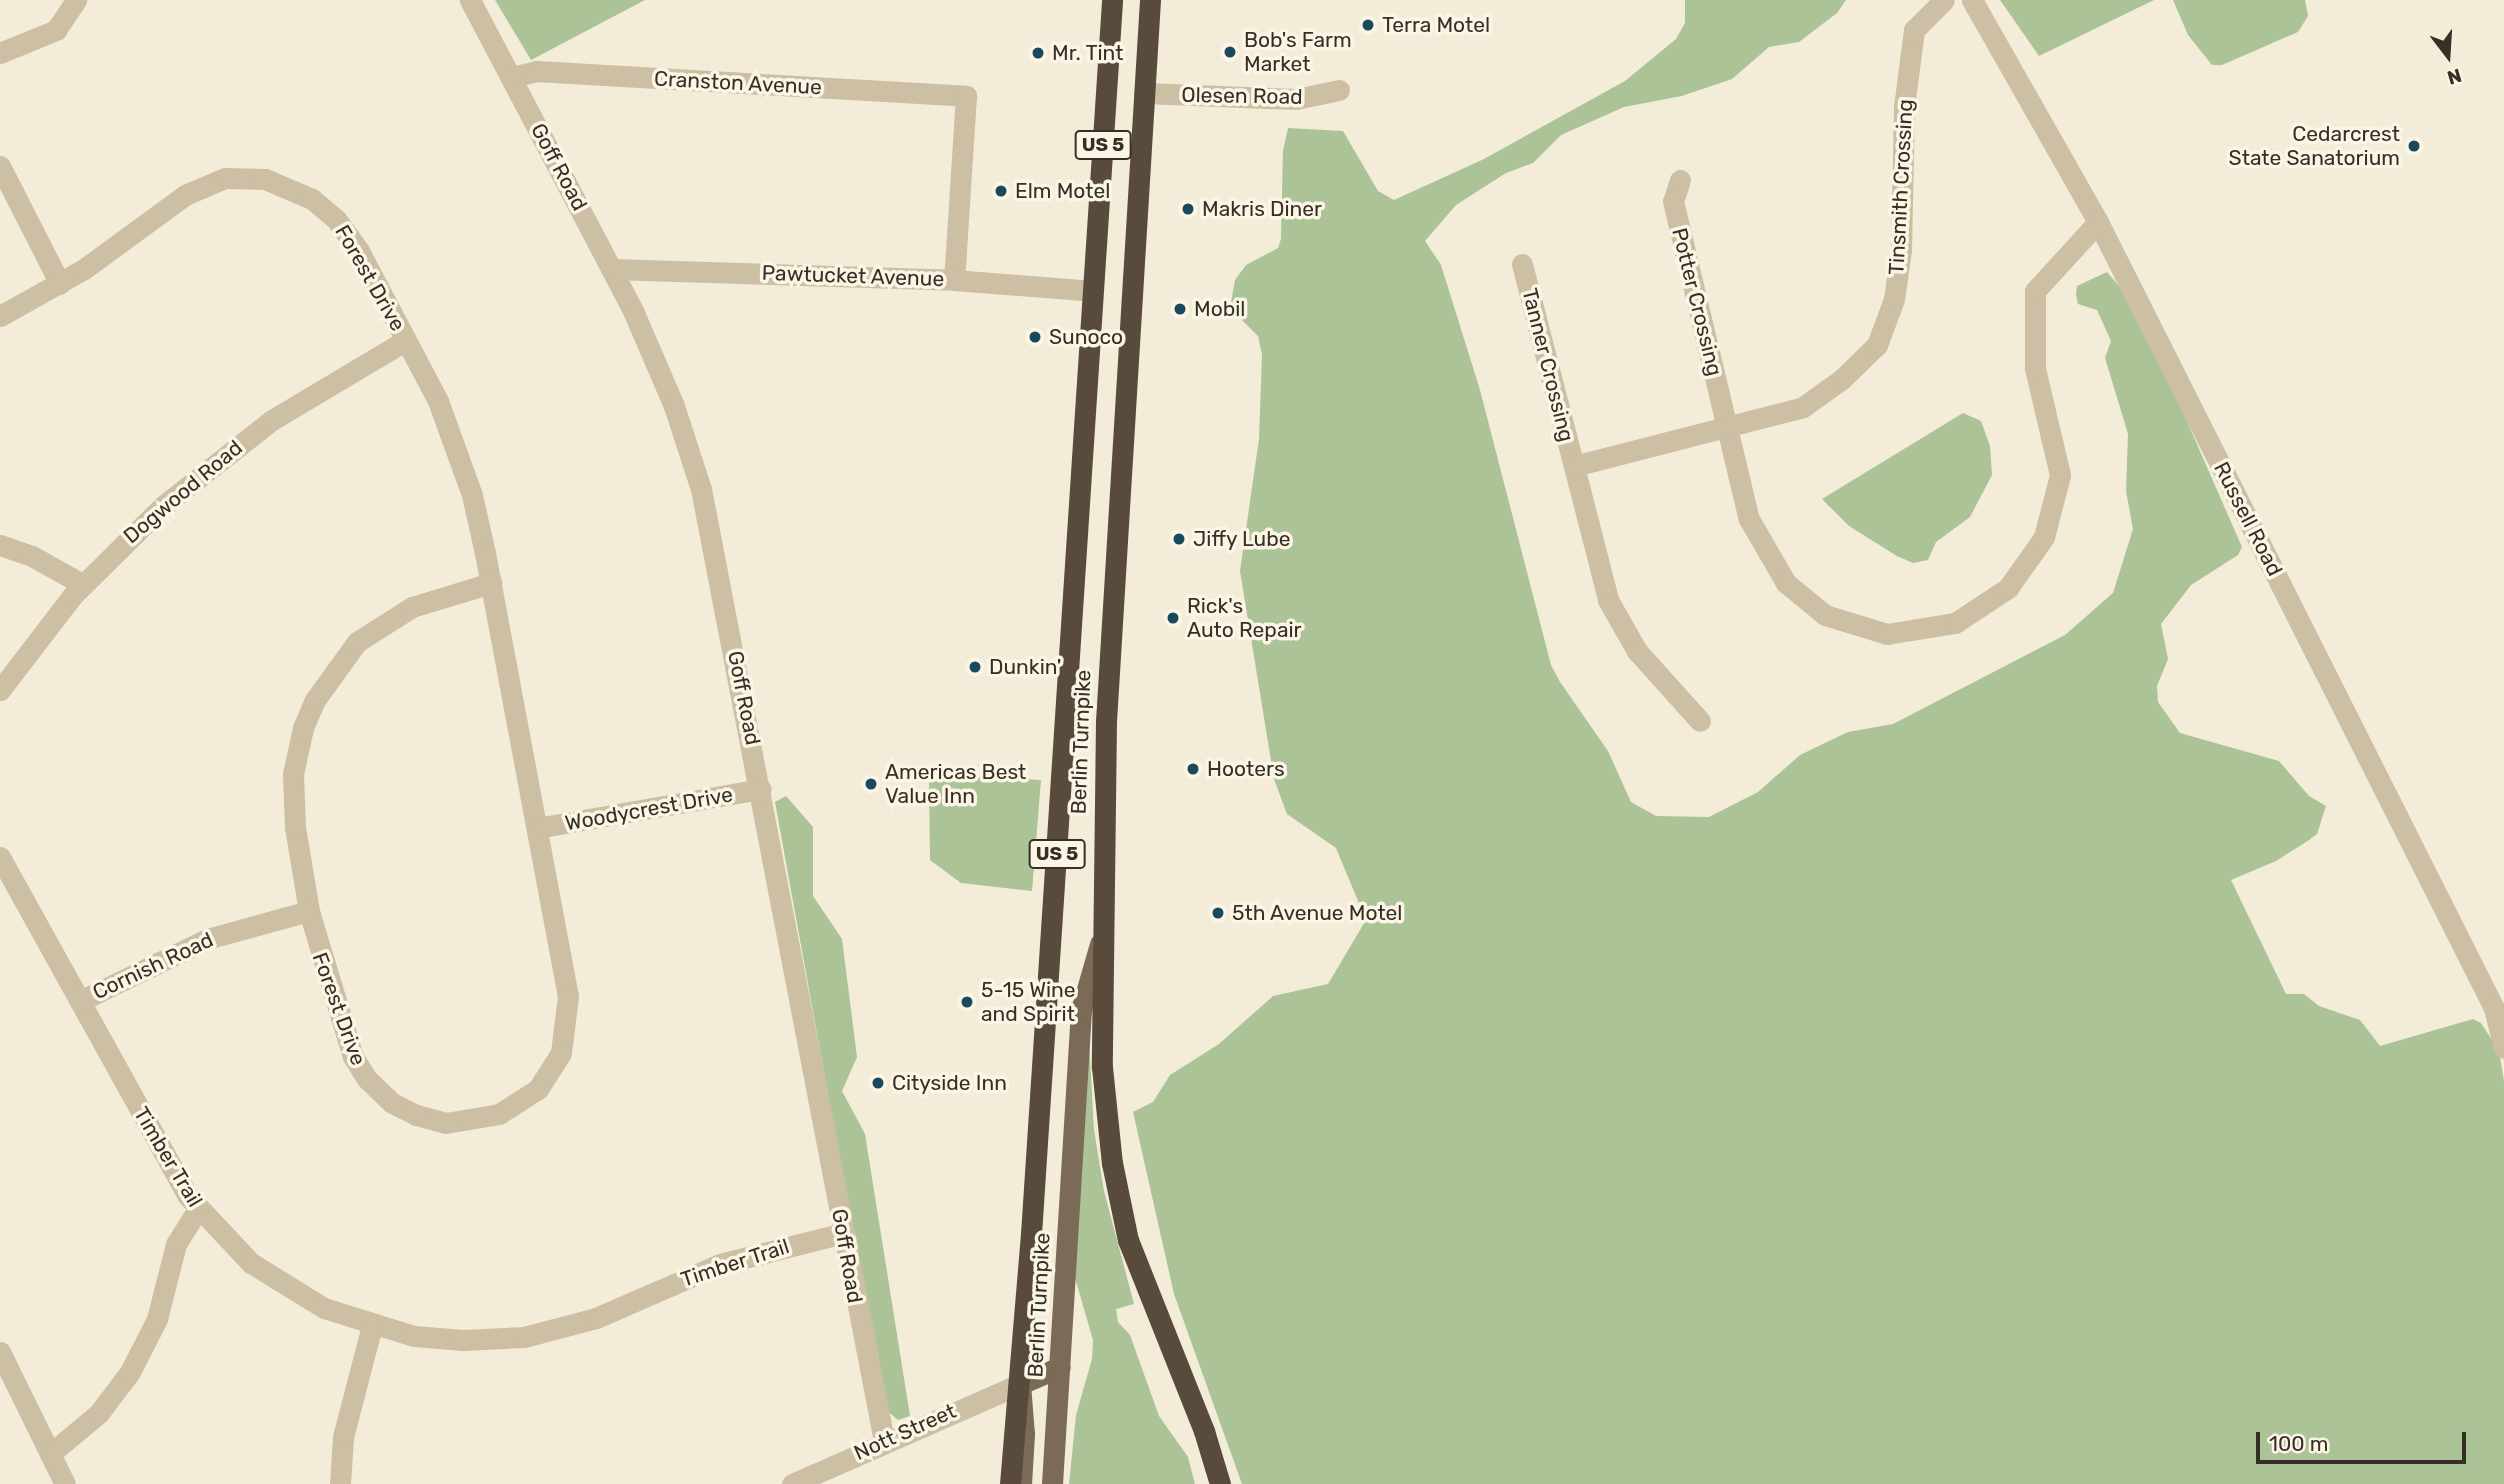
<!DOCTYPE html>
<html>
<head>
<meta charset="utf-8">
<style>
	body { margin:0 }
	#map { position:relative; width:2504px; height:1484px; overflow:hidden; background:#f3ecd9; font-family:Rubik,sans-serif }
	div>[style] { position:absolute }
	.green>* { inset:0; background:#abc397 }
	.minor>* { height:21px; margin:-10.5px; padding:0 10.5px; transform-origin:10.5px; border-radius:10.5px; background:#ccbfa4 }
	.major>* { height:21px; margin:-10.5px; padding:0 10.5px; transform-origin:10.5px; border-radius:10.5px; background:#7a6a56 }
	.highway>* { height:21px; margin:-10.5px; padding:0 10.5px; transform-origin:10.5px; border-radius:10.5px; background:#594b3c }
	.dots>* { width:19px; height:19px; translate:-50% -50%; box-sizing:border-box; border:4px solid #fbf5e5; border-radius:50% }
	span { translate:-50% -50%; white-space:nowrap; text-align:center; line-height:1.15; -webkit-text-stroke:7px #fbf5e5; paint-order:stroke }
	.shield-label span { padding:2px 5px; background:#fbf5e5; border:2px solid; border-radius:5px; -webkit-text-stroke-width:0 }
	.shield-label { font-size:19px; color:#372f26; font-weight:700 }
	.poi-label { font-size:21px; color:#372f26 }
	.left { translate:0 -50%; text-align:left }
	.right { translate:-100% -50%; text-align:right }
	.street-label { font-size:21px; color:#372f26 }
	.north { position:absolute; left:2413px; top:21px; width:70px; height:70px; -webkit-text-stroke:5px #fbf5e5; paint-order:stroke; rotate:163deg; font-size:19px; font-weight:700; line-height:28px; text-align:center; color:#372f26 }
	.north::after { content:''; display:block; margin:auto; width:24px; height:32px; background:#372f26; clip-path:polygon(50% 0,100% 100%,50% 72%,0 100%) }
	.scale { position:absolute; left:2256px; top:1432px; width:210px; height:32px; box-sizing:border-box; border:4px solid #372f26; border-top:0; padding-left:9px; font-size:21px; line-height:24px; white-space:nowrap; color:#372f26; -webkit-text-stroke:5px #fbf5e5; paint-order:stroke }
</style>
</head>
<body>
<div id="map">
	<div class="green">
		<i style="clip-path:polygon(495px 0,645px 0,531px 60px)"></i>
		<i style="clip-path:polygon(1685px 0,1846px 0,1837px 13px,1799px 42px,1769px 47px,1732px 79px,1682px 96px,1624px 107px,1561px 135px,1533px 163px,1506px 173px,1456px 205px,1425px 241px,1441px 265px,1480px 390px,1551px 665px,1560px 682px,1608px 751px,1631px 802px,1656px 816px,1709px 817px,1758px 792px,1800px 755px,1848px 732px,1893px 724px,2065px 635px,2113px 593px,2133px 529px,2126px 491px,2128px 434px,2105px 358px,2111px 341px,2097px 310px,2078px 304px,2076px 295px,2077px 286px,2107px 272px,2119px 286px,2154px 346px,2242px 547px,2238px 555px,2191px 585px,2161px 624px,2168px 659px,2157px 686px,2158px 702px,2180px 733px,2279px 761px,2309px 796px,2326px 806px,2317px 834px,2309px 840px,2276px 861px,2231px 880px,2286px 994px,2304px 994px,2319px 1006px,2360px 1020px,2380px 1046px,2473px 1019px,2481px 1023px,2499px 1051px,2504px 1081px,2504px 1484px,1242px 1484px,1174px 1294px,1133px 1112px,1153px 1102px,1170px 1075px,1219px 1044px,1273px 996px,1328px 984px,1366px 920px,1336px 848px,1287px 814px,1274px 779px,1240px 571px,1259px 439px,1262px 355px,1258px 336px,1230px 308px,1235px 280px,1246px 265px,1278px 248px,1281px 239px,1283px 151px,1288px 128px,1343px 131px,1378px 191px,1394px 200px,1484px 159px,1625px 81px,1676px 39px,1685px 23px)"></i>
		<i style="clip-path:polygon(2000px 0,2154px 0,2039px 56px)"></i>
		<i style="clip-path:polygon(2173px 0,2305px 0,2308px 16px,2298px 32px,2222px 65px,2212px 65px,2188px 35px)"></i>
		<i style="clip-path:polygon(1963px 413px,1981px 421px,1990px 446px,1992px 475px,1970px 517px,1936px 542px,1928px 560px,1913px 563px,1897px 556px,1849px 526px,1822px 499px)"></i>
		<i style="clip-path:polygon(939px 775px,1041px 780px,1032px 891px,961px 883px,930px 860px,929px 783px)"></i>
		<i style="clip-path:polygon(786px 796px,813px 827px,813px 896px,842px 939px,857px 1057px,842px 1091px,865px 1134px,910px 1416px,898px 1420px,885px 1409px,775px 802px)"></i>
		<i style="clip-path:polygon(1089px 1039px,1094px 1130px,1104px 1191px,1134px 1304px,1116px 1309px,1118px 1322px,1130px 1335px,1159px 1416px,1188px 1457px,1195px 1484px,1069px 1484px,1076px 1415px,1092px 1359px,1093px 1340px,1073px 1271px)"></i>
	</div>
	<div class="minor">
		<i style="left:470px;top:0;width:353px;rotate:62.3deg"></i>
		<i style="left:634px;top:313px;width:101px;rotate:66.7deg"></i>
		<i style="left:674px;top:406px;width:87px;rotate:72deg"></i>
		<i style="left:701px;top:489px;width:969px;rotate:79.12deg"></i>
		<i style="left:1972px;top:0;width:255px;rotate:60.4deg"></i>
		<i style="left:2098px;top:222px;width:880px;rotate:63.26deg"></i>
		<i style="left:2494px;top:1008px;width:41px;rotate:76deg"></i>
		<i style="left:0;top:53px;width:61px;rotate:-22.3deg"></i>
		<i style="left:56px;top:30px;width:36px;rotate:-56deg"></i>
		<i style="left:511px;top:77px;width:26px;rotate:-13deg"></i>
		<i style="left:536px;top:71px;width:431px;rotate:3.3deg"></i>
		<i style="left:966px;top:96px;width:184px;rotate:93.7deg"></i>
		<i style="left:1144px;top:93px;width:152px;rotate:2.3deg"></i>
		<i style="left:1296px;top:99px;width:44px;rotate:-11.8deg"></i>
		<i style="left:0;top:166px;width:132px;rotate:63deg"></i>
		<i style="left:1680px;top:180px;width:22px;rotate:108deg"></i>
		<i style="left:1673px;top:201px;width:327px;rotate:76.6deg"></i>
		<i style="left:1749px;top:519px;width:74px;rotate:60deg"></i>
		<i style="left:1786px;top:583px;width:50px;rotate:39.4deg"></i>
		<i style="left:1825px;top:615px;width:65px;rotate:17deg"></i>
		<i style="left:1887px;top:634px;width:69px;rotate:-9.2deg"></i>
		<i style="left:1955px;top:623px;width:64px;rotate:-33.4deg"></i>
		<i style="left:2008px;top:588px;width:62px;rotate:-54.8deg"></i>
		<i style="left:2044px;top:537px;width:64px;rotate:-75.5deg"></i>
		<i style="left:2060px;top:475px;width:110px;rotate:-103.2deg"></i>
		<i style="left:2035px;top:368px;width:77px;rotate:-90deg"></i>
		<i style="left:2035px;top:291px;width:93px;rotate:-47.6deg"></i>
		<i style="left:1522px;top:264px;width:347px;rotate:75.6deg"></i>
		<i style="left:1608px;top:600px;width:59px;rotate:60.4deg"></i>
		<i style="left:1637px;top:651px;width:94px;rotate:48deg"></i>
		<i style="left:612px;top:269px;width:342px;rotate:1.8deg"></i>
		<i style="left:954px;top:280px;width:139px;rotate:4.5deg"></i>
		<i style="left:0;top:316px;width:96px;rotate:-29.2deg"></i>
		<i style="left:84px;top:269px;width:125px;rotate:-36.2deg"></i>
		<i style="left:185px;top:195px;width:43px;rotate:-23deg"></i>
		<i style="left:225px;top:178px;width:40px;rotate:1.4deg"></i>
		<i style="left:265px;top:179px;width:51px;rotate:23.1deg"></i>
		<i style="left:312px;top:199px;width:31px;rotate:40deg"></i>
		<i style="left:336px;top:219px;width:39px;rotate:54deg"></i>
		<i style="left:359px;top:251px;width:170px;rotate:62.2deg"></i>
		<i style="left:438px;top:401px;width:100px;rotate:70.1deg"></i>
		<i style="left:472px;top:495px;width:59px;rotate:77.4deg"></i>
		<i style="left:485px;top:553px;width:451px;rotate:79.4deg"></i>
		<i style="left:568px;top:996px;width:57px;rotate:97deg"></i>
		<i style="left:561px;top:1053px;width:43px;rotate:122.6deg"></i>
		<i style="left:538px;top:1089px;width:46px;rotate:147.3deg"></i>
		<i style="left:499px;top:1114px;width:54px;rotate:170.4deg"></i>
		<i style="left:446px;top:1123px;width:31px;rotate:-165deg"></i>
		<i style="left:416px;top:1115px;width:27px;rotate:-153deg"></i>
		<i style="left:392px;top:1103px;width:35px;rotate:-136deg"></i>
		<i style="left:367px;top:1079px;width:26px;rotate:-122deg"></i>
		<i style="left:353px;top:1057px;width:152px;rotate:-106.8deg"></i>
		<i style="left:309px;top:911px;width:85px;rotate:-99.5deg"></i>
		<i style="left:295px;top:827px;width:53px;rotate:-92.2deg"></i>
		<i style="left:293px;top:774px;width:47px;rotate:-77.7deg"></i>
		<i style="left:303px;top:728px;width:30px;rotate:-67deg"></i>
		<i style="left:315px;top:700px;width:72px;rotate:-54.1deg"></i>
		<i style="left:357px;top:642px;width:65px;rotate:-32.5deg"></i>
		<i style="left:412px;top:607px;width:83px;rotate:-16.9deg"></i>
		<i style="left:1574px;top:466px;width:236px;rotate:-14.4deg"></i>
		<i style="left:1803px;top:407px;width:48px;rotate:-35.7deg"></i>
		<i style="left:1842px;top:379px;width:49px;rotate:-44.2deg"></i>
		<i style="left:1877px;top:345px;width:49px;rotate:-69.7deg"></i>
		<i style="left:1894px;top:299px;width:49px;rotate:-81.9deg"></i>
		<i style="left:1901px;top:250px;width:143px;rotate:-88.8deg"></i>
		<i style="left:1904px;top:107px;width:78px;rotate:-82.6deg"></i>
		<i style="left:1914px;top:30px;width:42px;rotate:-45deg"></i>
		<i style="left:0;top:545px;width:34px;rotate:19deg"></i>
		<i style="left:32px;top:556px;width:57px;rotate:29.2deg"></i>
		<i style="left:0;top:690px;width:120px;rotate:-52.5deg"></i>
		<i style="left:73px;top:595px;width:127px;rotate:-44.7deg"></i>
		<i style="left:163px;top:506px;width:139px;rotate:-38.3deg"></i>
		<i style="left:272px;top:420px;width:156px;rotate:-30.8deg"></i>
		<i style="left:537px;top:828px;width:227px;rotate:-9.9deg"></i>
		<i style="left:0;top:857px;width:388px;rotate:61deg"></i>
		<i style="left:188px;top:1196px;width:92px;rotate:46.8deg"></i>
		<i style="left:251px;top:1263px;width:86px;rotate:31.7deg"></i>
		<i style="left:324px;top:1308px;width:94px;rotate:17.3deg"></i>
		<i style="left:414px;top:1336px;width:49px;rotate:4.7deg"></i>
		<i style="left:463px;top:1340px;width:61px;rotate:-2.8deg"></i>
		<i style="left:524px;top:1337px;width:74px;rotate:-14.8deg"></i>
		<i style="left:596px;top:1318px;width:135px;rotate:-23.5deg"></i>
		<i style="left:720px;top:1264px;width:127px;rotate:-14.1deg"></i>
		<i style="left:80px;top:1001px;width:141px;rotate:-26deg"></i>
		<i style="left:207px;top:939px;width:106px;rotate:-15.4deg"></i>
		<i style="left:0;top:1352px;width:147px;rotate:63.8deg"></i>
		<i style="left:50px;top:1454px;width:64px;rotate:-39.9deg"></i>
		<i style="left:99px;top:1413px;width:51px;rotate:-52.9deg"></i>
		<i style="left:130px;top:1372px;width:59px;rotate:-63deg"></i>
		<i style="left:157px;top:1319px;width:77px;rotate:-75.8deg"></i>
		<i style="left:176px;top:1244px;width:41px;rotate:-57.8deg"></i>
		<i style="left:340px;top:1484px;width:47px;rotate:-86.3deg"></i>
		<i style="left:343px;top:1437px;width:115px;rotate:-75.4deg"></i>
		<i style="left:792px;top:1484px;width:249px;rotate:-23.7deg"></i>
	</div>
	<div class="major">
		<i style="left:1021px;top:1484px;width:50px;rotate:-86.6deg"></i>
		<i style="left:1024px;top:1434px;width:50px;rotate:-94.6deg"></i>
		<i style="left:1020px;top:1384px;width:43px;rotate:-23deg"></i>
		<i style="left:1052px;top:1484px;width:475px;rotate:-86.5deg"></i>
		<i style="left:1081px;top:1010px;width:69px;rotate:-73.9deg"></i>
	</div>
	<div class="highway">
		<i style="left:1150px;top:0;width:722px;rotate:93.49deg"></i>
		<i style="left:1106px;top:721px;width:346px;rotate:90.7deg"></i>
		<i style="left:1102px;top:1067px;width:97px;rotate:84.1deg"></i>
		<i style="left:1112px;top:1163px;width:79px;rotate:78.3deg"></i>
		<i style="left:1128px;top:1240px;width:206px;rotate:68.3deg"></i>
		<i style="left:1204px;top:1431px;width:55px;rotate:73.2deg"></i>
		<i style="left:1010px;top:1484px;width:251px;rotate:-85.2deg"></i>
		<i style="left:1031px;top:1234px;width:1237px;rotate:-86.24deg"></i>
	</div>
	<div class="dots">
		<i style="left:1368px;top:25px;background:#18495c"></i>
		<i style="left:1230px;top:52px;background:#18495c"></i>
		<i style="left:1038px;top:53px;background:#18495c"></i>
		<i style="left:2414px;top:146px;background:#18495c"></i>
		<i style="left:1001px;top:191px;background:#18495c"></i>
		<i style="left:1188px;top:209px;background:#18495c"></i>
		<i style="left:1180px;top:309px;background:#18495c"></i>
		<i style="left:1035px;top:337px;background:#18495c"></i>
		<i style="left:1179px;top:539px;background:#18495c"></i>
		<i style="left:1173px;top:618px;background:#18495c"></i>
		<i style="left:975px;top:667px;background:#18495c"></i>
		<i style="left:1193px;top:769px;background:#18495c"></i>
		<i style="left:871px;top:784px;background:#18495c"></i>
		<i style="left:1218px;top:913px;background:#18495c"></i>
		<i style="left:967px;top:1002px;background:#18495c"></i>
		<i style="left:878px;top:1083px;background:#18495c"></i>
	</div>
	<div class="shield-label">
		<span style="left:1103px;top:145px">US 5</span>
		<span style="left:1057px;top:854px">US 5</span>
	</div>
	<div class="poi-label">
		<span class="left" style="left:1382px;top:25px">Terra Motel</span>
		<span class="left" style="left:1244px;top:52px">Bob's Farm<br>Market</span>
		<span class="left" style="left:1052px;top:53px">Mr. Tint</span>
		<span class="right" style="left:2400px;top:146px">Cedarcrest<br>State Sanatorium</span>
		<span class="left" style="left:1015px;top:191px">Elm Motel</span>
		<span class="left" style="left:1202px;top:209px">Makris Diner</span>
		<span class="left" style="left:1194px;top:309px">Mobil</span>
		<span class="left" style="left:1049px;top:337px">Sunoco</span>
		<span class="left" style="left:1193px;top:539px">Jiffy Lube</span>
		<span class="left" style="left:1187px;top:618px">Rick's<br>Auto Repair</span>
		<span class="left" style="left:989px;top:667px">Dunkin'</span>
		<span class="left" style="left:1207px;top:769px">Hooters</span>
		<span class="left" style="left:885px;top:784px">Americas Best<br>Value Inn</span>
		<span class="left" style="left:1232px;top:913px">5th Avenue Motel</span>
		<span class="left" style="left:981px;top:1002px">5-15 Wine<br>and Spirit</span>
		<span class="left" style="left:892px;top:1083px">Cityside Inn</span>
	</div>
	<div class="street-label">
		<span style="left:738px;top:83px;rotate:3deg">Cranston Avenue</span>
		<span style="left:1242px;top:96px;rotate:1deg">Olesen Road</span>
		<span style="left:559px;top:167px;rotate:62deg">Goff Road</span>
		<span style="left:1901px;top:187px;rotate:-87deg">Tinsmith Crossing</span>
		<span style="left:853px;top:276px;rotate:2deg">Pawtucket Avenue</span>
		<span style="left:370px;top:278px;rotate:60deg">Forest Drive</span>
		<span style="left:1697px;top:302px;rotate:76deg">Potter Crossing</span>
		<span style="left:1548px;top:365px;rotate:76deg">Tanner Crossing</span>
		<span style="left:183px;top:492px;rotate:-40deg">Dogwood Road</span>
		<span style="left:2248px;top:519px;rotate:63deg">Russell Road</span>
		<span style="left:744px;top:698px;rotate:79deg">Goff Road</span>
		<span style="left:1081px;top:742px;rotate:-88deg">Berlin Turnpike</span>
		<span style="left:649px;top:809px;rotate:-10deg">Woodycrest Drive</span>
		<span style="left:153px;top:966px;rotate:-25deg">Cornish Road</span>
		<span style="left:339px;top:1009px;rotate:70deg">Forest Drive</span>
		<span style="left:168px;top:1157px;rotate:59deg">Timber Trail</span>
		<span style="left:847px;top:1256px;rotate:80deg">Goff Road</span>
		<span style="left:735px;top:1263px;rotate:-18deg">Timber Trail</span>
		<span style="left:1039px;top:1305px;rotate:-87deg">Berlin Turnpike</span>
		<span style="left:905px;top:1432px;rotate:-24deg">Nott Street</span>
	</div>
	<div class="north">N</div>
	<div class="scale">100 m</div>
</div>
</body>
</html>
